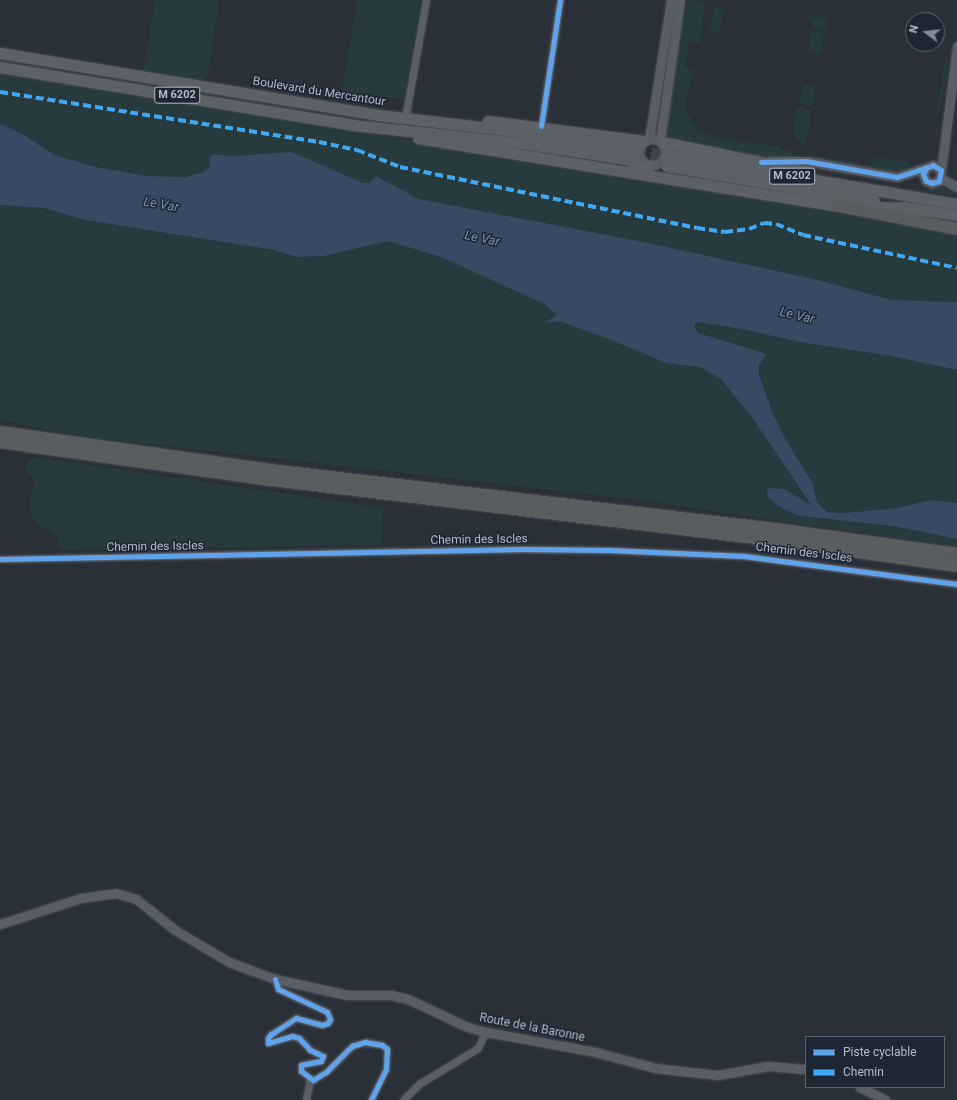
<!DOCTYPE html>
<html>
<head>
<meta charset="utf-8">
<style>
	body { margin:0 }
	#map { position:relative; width:957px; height:1100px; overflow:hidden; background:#2a3038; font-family:Roboto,sans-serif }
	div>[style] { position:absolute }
	.green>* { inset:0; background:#273a3e }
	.water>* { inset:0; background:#384963 }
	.primary-tunnel>* { height:11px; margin-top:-5.5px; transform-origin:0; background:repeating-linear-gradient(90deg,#3f454e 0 11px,transparent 0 16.5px) }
	.roads { filter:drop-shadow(0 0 1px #484c53) drop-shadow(0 0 1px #484c53) }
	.street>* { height:7px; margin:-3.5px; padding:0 3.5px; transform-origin:3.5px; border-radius:3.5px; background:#5a5e66 }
	.secondary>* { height:9px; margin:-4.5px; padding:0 4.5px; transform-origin:4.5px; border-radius:4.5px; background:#595d64 }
	.secondary>.ring { margin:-4.5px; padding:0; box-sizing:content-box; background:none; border:9px solid #595d64; border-radius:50% }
	.primary>* { height:11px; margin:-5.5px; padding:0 5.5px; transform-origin:5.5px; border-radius:5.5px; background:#5c6168 }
	.highway>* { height:12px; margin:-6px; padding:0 6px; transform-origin:6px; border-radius:6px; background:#5a5d60 }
	.quiet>* { height:4px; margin-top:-2px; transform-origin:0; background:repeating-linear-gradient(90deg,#3fa9f5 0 8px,transparent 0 12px) }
	.cycleway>* { height:5px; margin:-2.5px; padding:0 2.5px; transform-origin:2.5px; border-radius:2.5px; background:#60a3ed }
	span { translate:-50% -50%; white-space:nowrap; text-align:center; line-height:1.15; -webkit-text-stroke:3px #1d2633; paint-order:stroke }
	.shield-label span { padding:1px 3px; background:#1d2633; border:1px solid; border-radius:3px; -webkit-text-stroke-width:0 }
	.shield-label { font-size:11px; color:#b4bcc9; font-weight:700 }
	.street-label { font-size:12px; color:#b4bcc9 }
	.water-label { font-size:13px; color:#7c92b1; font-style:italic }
	.legend { position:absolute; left:805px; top:1036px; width:140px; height:52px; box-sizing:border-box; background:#1d2633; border:1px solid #59626f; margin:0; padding:5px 7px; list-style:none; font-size:12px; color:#b4bcc9 }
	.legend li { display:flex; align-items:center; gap:8px; height:20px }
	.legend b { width:20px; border:1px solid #59626f }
	.north { position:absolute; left:905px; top:12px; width:40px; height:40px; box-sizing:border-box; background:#1d2633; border:1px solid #59626f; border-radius:50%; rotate:285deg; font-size:11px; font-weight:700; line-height:16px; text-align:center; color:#b4bcc9 }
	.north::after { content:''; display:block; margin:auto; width:14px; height:18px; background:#848b96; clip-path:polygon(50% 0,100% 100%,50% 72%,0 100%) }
</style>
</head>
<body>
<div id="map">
	<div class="green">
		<i style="clip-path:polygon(155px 0,219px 0,208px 75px,203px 80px,143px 71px)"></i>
		<i style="clip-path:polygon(357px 0,421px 0,404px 99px,342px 93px)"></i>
		<i style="clip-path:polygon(688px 0,702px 1px,705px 6px,700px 43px,689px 41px,685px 67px,695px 71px,686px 97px,686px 110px,696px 128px,717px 138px,779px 147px,783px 151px,789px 150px,796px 157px,759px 158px,672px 142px,666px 135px,666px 115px,672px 93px,675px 57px)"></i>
		<i style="clip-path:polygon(714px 7px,724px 9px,719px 32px,710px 31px)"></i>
		<i style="clip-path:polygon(808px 16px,826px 18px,825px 31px,811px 27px,811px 21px,806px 20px)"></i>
		<i style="clip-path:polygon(810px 30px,824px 34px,821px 54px,809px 52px)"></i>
		<i style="clip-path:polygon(945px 60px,949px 63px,940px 112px,936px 115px)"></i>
		<i style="clip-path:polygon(0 73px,405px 139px,935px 230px,957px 236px,957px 302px,892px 300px,822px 281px,649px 243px,419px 199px,376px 176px,370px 183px,363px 183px,292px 152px,233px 156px,213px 154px,210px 166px,205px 172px,186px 177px,147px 176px,96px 167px,54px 155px,24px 135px,0 124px)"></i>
		<i style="clip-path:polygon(804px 85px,816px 87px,812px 107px,798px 103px)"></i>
		<i style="clip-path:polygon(797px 107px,812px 110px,806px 144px,803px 146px,793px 132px)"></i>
		<i style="clip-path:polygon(817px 156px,872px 165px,873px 157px,901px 161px,905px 159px,913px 168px,898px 173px,812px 159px)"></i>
		<i style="clip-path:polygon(946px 186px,957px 190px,957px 196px,927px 192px,927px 188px)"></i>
		<i style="clip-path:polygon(0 205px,44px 208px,85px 220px,274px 250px,297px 257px,324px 256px,388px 241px,441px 257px,544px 304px,557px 315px,546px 323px,559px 321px,609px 339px,666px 363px,700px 366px,721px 379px,751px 416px,811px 506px,799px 516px,893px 526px,957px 539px,957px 547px,640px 500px,81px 436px,0 420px)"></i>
		<i style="clip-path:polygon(697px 322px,742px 329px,799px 342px,891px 356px,957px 370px,957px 503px,930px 500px,897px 508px,844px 513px,827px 512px,817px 502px,816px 489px,803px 465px,783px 435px,772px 411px,759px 375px,759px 365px,767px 354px,698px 333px,694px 325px)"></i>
		<i style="clip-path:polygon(35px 457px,383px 508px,381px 545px,60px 550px,58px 538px,37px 524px,29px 511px,34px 478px,26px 471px,28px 460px)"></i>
	</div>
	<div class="water">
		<i style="clip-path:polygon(0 124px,24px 135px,54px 155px,96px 167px,147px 176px,186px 177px,204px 172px,210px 166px,209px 158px,213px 154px,233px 156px,292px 152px,363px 183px,370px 183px,376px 176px,419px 199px,649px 243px,822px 281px,892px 300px,957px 302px,957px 370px,891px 356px,799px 342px,742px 329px,697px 322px,694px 325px,698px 333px,767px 354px,759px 365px,759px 375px,772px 411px,783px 435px,813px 483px,817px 502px,827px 512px,844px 513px,897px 508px,930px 500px,957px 503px,957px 539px,893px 526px,799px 516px,782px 508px,768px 498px,767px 488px,784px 489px,811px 505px,751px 416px,721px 379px,700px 367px,666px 363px,609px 339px,559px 321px,545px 323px,557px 315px,544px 304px,441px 257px,388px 241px,324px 256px,297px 257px,274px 250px,85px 220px,44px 208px,0 205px)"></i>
	</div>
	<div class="primary-tunnel">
		<i style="left:635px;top:150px;width:33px;rotate:9deg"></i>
		<i style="left:633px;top:160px;width:35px;rotate:10deg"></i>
	</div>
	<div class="roads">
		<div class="street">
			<i style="left:405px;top:119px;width:121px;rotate:-80deg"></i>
			<i style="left:541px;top:126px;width:127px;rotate:-81.4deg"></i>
			<i style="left:0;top:559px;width:521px;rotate:-1.1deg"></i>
			<i style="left:521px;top:549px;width:88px;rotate:0.7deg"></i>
			<i style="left:609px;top:550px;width:135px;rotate:2.5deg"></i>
			<i style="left:744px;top:556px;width:215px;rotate:7.5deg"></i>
			<i style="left:275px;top:979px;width:10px;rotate:73deg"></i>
			<i style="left:278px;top:989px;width:54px;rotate:25.1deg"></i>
			<i style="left:327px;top:1012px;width:8px;rotate:67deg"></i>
			<i style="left:330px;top:1019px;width:4px;rotate:117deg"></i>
			<i style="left:328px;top:1023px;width:6px;rotate:162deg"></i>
			<i style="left:322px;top:1025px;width:27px;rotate:-165deg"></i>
			<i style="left:296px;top:1018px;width:30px;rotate:147deg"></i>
			<i style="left:271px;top:1034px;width:5px;rotate:127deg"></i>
			<i style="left:268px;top:1038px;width:5px;rotate:90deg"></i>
			<i style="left:268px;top:1043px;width:25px;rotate:-16deg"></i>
			<i style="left:292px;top:1036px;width:7px;rotate:16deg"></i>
			<i style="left:299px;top:1038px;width:16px;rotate:47deg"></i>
			<i style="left:310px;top:1050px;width:14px;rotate:25deg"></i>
			<i style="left:323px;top:1056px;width:5px;rotate:112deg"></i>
			<i style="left:321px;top:1061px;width:20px;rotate:169deg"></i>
			<i style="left:301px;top:1065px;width:6px;rotate:90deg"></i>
			<i style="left:301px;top:1071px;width:15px;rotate:37deg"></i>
			<i style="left:313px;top:1080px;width:15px;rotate:-32deg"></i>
			<i style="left:326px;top:1072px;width:37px;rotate:-45deg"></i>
			<i style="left:352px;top:1046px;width:14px;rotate:-17deg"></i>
			<i style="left:365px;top:1042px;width:17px;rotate:10deg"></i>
			<i style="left:382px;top:1045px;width:6px;rotate:39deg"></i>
			<i style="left:387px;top:1049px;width:20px;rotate:93deg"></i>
			<i style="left:386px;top:1069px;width:34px;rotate:116deg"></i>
			<i style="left:306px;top:1100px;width:21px;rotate:-79deg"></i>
			<i style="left:403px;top:1100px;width:23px;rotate:-45deg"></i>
			<i style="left:419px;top:1084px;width:69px;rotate:-31.4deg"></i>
			<i style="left:478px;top:1048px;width:17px;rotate:-66deg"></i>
		</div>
		<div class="secondary">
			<i class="ring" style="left:639px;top:139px;width:17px;height:17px"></i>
			<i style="left:649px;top:139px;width:141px;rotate:-81deg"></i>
			<i style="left:660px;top:141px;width:142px;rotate:-81.9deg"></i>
			<i style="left:770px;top:161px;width:36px"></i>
			<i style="left:806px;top:161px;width:92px;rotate:10deg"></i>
			<i style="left:897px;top:177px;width:38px;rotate:-18deg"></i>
			<i style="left:933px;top:165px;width:9px;rotate:32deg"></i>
			<i style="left:941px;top:170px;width:11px;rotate:100deg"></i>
			<i style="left:939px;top:181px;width:7px;rotate:164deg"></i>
			<i style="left:932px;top:183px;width:6px;rotate:-162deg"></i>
			<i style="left:926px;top:181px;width:8px;rotate:-113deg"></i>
			<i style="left:923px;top:174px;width:7px;rotate:-63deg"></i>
			<i style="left:941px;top:170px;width:125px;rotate:-82.6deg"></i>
			<i style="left:941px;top:178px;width:18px;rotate:29deg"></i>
			<i style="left:0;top:924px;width:85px;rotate:-17.8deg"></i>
			<i style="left:81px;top:898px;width:35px;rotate:-8deg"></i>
			<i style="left:116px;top:893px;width:21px;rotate:17deg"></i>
			<i style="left:136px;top:899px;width:50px;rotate:38.5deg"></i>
			<i style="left:175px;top:930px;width:63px;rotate:30.7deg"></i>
			<i style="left:229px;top:962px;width:49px;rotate:20.3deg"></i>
			<i style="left:275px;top:979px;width:74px;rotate:12.5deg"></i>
			<i style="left:347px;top:995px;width:44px"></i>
			<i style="left:391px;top:995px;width:17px;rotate:13deg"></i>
			<i style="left:408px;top:999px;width:63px;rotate:25.3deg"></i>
			<i style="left:465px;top:1026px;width:17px;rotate:17deg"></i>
			<i style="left:481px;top:1031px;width:116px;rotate:10.4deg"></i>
			<i style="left:595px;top:1052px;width:62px;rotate:14.9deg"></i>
			<i style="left:655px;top:1068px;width:63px;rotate:6.3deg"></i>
			<i style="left:718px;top:1075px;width:51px;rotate:-10.2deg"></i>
			<i style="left:768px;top:1066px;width:38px;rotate:5deg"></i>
			<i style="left:860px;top:1087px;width:28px;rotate:27deg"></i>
		</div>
		<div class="primary">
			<i style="left:0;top:53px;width:383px;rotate:9.3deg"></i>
			<i style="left:378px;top:115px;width:147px;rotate:6.6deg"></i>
			<i style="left:524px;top:132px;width:112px;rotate:9.2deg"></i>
			<i style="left:0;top:67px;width:358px;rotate:9.3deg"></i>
			<i style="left:353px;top:125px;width:170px;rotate:6.1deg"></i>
			<i style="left:522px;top:143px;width:112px;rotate:8.7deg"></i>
			<i style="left:488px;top:121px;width:157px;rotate:7.3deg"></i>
			<i style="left:418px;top:138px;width:426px;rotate:9.2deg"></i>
			<i style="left:839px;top:206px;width:71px;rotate:1.6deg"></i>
			<i style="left:662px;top:142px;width:150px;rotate:11.5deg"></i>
			<i style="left:668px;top:155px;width:293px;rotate:9.6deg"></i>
			<i style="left:667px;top:166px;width:210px;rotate:9.6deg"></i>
			<i style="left:631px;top:169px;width:18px;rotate:-9deg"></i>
			<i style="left:904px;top:207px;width:54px;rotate:8.6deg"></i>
		</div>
		<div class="highway">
			<i style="left:839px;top:206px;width:120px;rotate:11deg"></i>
			<i style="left:0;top:432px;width:265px;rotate:8deg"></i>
			<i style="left:262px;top:469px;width:516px;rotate:6.67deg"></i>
			<i style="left:775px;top:529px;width:184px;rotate:7.8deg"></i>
			<i style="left:0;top:442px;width:275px;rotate:8deg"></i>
			<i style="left:272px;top:480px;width:504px;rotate:6.84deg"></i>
			<i style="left:772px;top:540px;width:187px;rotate:8deg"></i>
		</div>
	</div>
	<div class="quiet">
		<i style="left:0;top:92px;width:323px;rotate:8.9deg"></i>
		<i style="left:319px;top:142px;width:39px;rotate:12deg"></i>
		<i style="left:357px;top:150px;width:46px;rotate:21.6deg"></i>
		<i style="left:400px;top:167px;width:303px;rotate:11.6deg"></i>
		<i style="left:697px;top:228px;width:28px;rotate:8deg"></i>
		<i style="left:725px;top:232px;width:24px;rotate:-7deg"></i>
		<i style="left:749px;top:229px;width:16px;rotate:-22deg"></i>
		<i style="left:764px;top:223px;width:12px;rotate:5deg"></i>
		<i style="left:776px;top:224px;width:29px;rotate:22deg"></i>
		<i style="left:803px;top:235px;width:157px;rotate:12.1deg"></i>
	</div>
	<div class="cycleway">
		<i style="left:541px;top:126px;width:127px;rotate:-81.4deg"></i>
		<i style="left:761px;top:162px;width:45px;rotate:-1.3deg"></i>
		<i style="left:806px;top:161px;width:92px;rotate:10deg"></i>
		<i style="left:897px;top:177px;width:38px;rotate:-18deg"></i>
		<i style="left:933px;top:165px;width:9px;rotate:32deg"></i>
		<i style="left:941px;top:170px;width:11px;rotate:100deg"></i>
		<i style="left:939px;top:181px;width:7px;rotate:164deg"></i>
		<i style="left:932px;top:183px;width:6px;rotate:-162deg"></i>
		<i style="left:926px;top:181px;width:8px;rotate:-113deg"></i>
		<i style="left:923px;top:174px;width:7px;rotate:-63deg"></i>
		<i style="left:0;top:559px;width:521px;rotate:-1.1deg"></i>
		<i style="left:521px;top:549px;width:88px;rotate:0.7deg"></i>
		<i style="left:609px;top:550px;width:135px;rotate:2.5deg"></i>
		<i style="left:744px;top:556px;width:215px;rotate:7.5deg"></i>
		<i style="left:275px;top:979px;width:10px;rotate:73deg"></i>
		<i style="left:278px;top:989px;width:54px;rotate:25.1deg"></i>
		<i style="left:327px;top:1012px;width:8px;rotate:67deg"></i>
		<i style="left:330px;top:1019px;width:4px;rotate:117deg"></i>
		<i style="left:328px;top:1023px;width:6px;rotate:162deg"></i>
		<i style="left:322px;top:1025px;width:27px;rotate:-165deg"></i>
		<i style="left:296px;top:1018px;width:30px;rotate:147deg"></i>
		<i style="left:271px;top:1034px;width:5px;rotate:127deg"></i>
		<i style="left:268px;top:1038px;width:5px;rotate:90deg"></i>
		<i style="left:268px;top:1043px;width:25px;rotate:-16deg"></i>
		<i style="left:292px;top:1036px;width:7px;rotate:16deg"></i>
		<i style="left:299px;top:1038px;width:16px;rotate:47deg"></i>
		<i style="left:310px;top:1050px;width:14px;rotate:25deg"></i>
		<i style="left:323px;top:1056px;width:5px;rotate:112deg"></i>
		<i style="left:321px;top:1061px;width:20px;rotate:169deg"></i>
		<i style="left:301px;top:1065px;width:6px;rotate:90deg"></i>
		<i style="left:301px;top:1071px;width:15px;rotate:37deg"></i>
		<i style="left:313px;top:1080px;width:15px;rotate:-32deg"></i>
		<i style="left:326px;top:1072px;width:37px;rotate:-45deg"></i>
		<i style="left:352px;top:1046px;width:14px;rotate:-17deg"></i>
		<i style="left:365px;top:1042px;width:17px;rotate:10deg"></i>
		<i style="left:382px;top:1045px;width:6px;rotate:39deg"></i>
		<i style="left:387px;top:1049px;width:20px;rotate:93deg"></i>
		<i style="left:386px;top:1069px;width:34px;rotate:116deg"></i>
	</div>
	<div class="shield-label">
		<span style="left:177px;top:95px">M 6202</span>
		<span style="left:792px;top:176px">M 6202</span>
	</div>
	<div class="street-label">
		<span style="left:319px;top:92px;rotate:9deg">Boulevard du Mercantour</span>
		<span style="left:479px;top:540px;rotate:-1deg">Chemin des Iscles</span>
		<span style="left:155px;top:547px;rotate:-1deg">Chemin des Iscles</span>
		<span style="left:804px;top:553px;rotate:7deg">Chemin des Iscles</span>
		<span style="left:532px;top:1028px;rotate:11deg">Route de la Baronne</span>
	</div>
	<div class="water-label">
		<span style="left:161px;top:205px;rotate:10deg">Le Var</span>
		<span style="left:482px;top:239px;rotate:12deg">Le Var</span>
		<span style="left:797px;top:316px;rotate:13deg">Le Var</span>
	</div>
	<ul class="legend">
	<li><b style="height:5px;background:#60a3ed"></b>Piste cyclable</li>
	<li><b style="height:5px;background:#3fa9f5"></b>Chemin</li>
	</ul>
	<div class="north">N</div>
</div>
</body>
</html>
